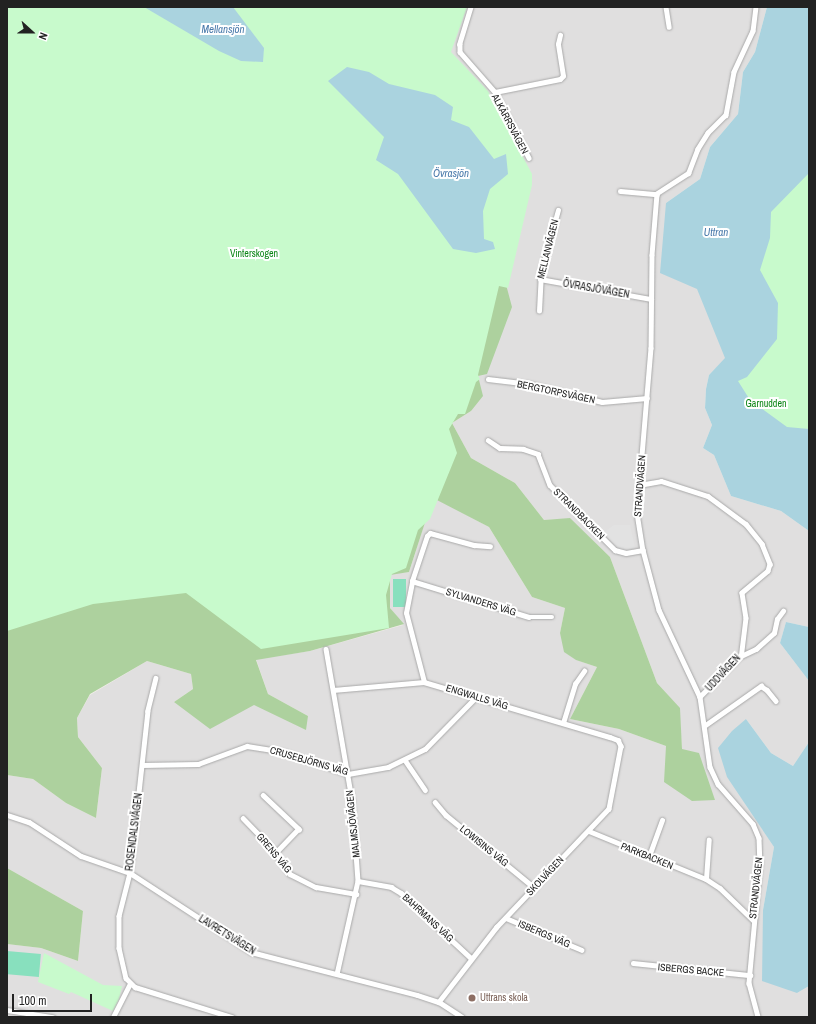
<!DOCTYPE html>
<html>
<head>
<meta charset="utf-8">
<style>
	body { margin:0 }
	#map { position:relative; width:816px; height:1024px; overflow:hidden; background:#f2efe9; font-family:"Archivo Narrow",sans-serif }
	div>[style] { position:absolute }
	.residential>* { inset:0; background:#e0dfdf }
	.forest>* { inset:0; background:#add19e }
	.park>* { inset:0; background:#c8facc }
	.pitch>* { inset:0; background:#88e0be; transform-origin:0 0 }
	.parking>* { inset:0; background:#e2e2e2 }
	.water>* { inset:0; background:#aad3df }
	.roads { filter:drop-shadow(0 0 1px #a9a9a9) drop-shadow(0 0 1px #a9a9a9) }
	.street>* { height:4.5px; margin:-2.25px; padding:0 2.25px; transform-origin:2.25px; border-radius:2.25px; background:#fff }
	.dots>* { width:11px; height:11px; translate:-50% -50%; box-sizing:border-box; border:2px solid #fff; border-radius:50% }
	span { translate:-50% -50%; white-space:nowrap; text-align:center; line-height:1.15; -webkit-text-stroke:4px #fff; paint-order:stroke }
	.street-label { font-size:10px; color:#222 }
	.park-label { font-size:10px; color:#0c8416 }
	.education-label { font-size:10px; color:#785e54 }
	.left { translate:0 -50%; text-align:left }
	.water-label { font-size:11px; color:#4a7aab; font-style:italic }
	.frame { position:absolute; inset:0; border:8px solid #222; pointer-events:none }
	.north { position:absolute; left:12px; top:12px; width:40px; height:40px; -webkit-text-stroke:3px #fff; paint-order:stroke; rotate:111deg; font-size:11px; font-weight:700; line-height:16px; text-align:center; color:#222 }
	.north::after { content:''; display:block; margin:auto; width:14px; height:18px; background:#222; clip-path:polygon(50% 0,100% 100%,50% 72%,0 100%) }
	.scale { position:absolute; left:12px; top:994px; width:80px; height:18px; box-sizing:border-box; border:2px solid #222; border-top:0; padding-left:5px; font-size:12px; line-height:14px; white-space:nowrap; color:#222; -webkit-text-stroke:3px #fff; paint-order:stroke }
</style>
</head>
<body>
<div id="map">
	<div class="residential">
		<i style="clip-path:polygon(459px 7px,767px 7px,755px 52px,743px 72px,738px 114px,710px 147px,700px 179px,666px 203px,726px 358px,709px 375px,706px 389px,705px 408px,712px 425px,703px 448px,714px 455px,731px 496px,781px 511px,809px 531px,809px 627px,786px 622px,780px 643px,809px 681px,809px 742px,793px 766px,771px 753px,746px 719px,752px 813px,774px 847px,763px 910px,797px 993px,809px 986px,809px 1017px,7px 1017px,7px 944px,41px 948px,78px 961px,83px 911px,7px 868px,7px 775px,33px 779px,66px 803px,96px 818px,102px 768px,78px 737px,77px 718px,90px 695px,147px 661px,191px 674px,193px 689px,174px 702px,254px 705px,308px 716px,268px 694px,256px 659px,310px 651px,403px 625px,390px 608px,390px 574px,409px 572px,433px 497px,489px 527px,532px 597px,565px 608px,560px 633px,577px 660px,597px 667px,570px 719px,619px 729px,666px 746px,682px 749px,679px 708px,657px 683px,610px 557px,570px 519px,544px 520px,515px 483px,471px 458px,452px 423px,471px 411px,478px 376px,435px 95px)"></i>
	</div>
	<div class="forest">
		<i style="clip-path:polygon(7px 7px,447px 62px,512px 307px,487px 374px,478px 376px,483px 396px,471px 411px,452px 423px,471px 458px,515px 483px,544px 520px,570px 518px,610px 557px,657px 683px,680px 708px,682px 749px,699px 753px,715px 800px,692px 801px,664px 782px,666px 746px,619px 729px,570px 719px,597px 667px,576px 660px,564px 652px,560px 633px,565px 608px,532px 597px,489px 527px,433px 498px,409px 572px,390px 575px,390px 608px,404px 624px,310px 651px,256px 660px,268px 694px,308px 716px,306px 730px,254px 705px,210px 729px,174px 702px,193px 689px,191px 674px,147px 661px,90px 694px,77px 718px,78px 737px,102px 768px,96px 818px,66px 803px,33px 779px,7px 775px)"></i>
		<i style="clip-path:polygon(7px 868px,83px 911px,78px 961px,41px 948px,7px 944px)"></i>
	</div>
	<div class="park">
		<i style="clip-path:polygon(7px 7px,467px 7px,451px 52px,488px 91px,532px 174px,532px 185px,508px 288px,499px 286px,478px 375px,480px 379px,476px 382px,465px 414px,458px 414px,449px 429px,457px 453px,430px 519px,418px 530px,406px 568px,392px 574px,386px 595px,389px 628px,261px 649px,186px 593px,93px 604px,7px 631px)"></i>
		<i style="clip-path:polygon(809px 13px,809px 496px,729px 379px)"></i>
		<i style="clip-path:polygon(44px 953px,103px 985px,122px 986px,119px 999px,113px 1011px,71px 992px,69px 994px,38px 982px)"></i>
	</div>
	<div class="pitch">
		<i style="left:393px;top:579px;width:13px;height:28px"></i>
		<i style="left:7px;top:951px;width:34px;height:23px;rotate:5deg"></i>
	</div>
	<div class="parking">
		<i style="clip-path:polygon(614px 525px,630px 525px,635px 548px,622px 551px,603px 533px)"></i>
	</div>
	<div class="water">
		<i style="clip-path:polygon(144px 7px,233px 7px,264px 48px,263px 62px,241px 61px,219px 51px)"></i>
		<i style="clip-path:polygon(767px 7px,809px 7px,809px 173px,771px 212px,770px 238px,760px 270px,778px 303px,777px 339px,747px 377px,738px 381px,750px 400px,787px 427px,809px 429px,809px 531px,781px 511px,731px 496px,714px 455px,703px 448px,712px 425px,705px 408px,706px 389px,709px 375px,725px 358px,697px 289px,660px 273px,666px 203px,700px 179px,710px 147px,738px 114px,743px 72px,755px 52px)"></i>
		<i style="clip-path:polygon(347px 67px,369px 72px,389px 84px,435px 95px,453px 107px,451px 120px,469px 127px,494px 159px,506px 154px,508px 174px,490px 189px,483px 211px,484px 239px,493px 242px,495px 249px,476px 253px,453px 249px,398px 174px,376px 160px,384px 137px,328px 81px)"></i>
		<i style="clip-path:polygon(786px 622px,809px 627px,809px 681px,780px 643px)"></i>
		<i style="clip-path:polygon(746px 719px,771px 753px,793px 766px,809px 742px,809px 986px,797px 993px,762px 981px,763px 910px,774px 847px,727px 777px,718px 748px,732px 731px)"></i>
	</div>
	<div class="roads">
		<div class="street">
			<i style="left:471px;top:7px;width:39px;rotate:107deg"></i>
			<i style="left:460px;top:44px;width:8px;rotate:90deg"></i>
			<i style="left:460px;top:52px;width:53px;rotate:48.8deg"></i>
			<i style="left:495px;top:92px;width:74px;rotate:62.7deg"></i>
			<i style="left:666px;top:7px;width:20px;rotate:81deg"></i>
			<i style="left:756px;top:7px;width:24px;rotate:97deg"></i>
			<i style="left:753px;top:31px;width:45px;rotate:114.9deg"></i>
			<i style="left:734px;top:72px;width:44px;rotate:100.5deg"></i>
			<i style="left:726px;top:115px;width:25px;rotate:135deg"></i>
			<i style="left:708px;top:133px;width:19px;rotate:122deg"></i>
			<i style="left:698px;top:149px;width:26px;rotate:111deg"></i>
			<i style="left:689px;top:173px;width:38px;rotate:147deg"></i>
			<i style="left:657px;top:194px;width:61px;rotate:94.7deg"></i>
			<i style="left:652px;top:255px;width:93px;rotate:90.6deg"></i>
			<i style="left:651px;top:348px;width:166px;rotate:94.8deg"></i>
			<i style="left:637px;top:513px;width:37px;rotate:81deg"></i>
			<i style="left:643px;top:550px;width:62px;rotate:75.1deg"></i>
			<i style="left:659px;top:610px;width:96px;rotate:64.8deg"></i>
			<i style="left:700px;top:697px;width:71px;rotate:81.9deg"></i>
			<i style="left:710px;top:767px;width:19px;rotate:65deg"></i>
			<i style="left:718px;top:784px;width:53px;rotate:48.8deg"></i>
			<i style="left:753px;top:824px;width:15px;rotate:67deg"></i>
			<i style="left:759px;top:838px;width:26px;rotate:88deg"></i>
			<i style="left:760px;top:864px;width:120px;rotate:95.3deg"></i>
			<i style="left:749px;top:983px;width:35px;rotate:75deg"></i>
			<i style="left:495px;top:92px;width:66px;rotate:-11.3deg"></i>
			<i style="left:560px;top:79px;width:4px;rotate:-45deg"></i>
			<i style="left:563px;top:76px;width:32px;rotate:-99deg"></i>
			<i style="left:558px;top:44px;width:9px;rotate:-77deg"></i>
			<i style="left:620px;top:191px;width:37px;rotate:5deg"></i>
			<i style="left:540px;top:279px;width:113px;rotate:10.2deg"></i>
			<i style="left:539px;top:311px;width:40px;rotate:-87.1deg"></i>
			<i style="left:541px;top:271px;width:63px;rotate:-74.4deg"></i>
			<i style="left:488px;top:379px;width:42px;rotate:6.8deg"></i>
			<i style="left:530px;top:384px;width:74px;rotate:14deg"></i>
			<i style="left:602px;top:402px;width:45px;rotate:-5.1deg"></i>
			<i style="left:488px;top:440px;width:14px;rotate:34deg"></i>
			<i style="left:500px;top:448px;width:23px;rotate:2deg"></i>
			<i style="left:523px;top:449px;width:16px;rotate:18deg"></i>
			<i style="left:538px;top:454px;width:33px;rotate:69deg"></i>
			<i style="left:550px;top:485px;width:92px;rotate:45deg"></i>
			<i style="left:615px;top:550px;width:11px;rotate:15deg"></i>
			<i style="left:626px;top:553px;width:17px;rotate:-10deg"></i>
			<i style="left:639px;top:485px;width:22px;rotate:-10deg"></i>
			<i style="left:661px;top:481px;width:49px;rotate:17.7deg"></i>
			<i style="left:708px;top:496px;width:47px;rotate:36.4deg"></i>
			<i style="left:746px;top:524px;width:26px;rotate:51deg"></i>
			<i style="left:762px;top:544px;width:22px;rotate:68deg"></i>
			<i style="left:770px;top:564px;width:7px;rotate:106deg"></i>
			<i style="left:768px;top:571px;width:34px;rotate:140deg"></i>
			<i style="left:742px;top:593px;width:25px;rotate:81deg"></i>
			<i style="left:746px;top:618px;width:38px;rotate:97deg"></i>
			<i style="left:741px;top:656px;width:58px;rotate:135deg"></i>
			<i style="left:412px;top:581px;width:122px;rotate:17.1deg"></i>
			<i style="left:529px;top:617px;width:23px"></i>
			<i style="left:326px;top:649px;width:152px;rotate:80.2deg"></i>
			<i style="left:352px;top:799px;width:82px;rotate:85.8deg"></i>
			<i style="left:358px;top:881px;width:95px;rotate:102.7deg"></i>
			<i style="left:741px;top:656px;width:17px;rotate:-25deg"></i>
			<i style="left:756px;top:649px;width:24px;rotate:-42deg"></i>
			<i style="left:774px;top:633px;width:14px;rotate:-78deg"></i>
			<i style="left:777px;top:619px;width:10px;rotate:-53deg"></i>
			<i style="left:156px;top:678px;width:34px;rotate:104deg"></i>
			<i style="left:148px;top:711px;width:163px;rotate:96.3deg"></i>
			<i style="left:130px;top:873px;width:44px;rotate:104.3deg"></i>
			<i style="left:119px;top:916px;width:32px;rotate:90deg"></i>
			<i style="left:119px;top:948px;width:31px;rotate:77deg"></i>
			<i style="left:126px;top:978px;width:13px;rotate:45deg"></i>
			<i style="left:135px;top:987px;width:102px;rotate:17.2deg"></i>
			<i style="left:424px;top:682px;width:71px;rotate:-104.6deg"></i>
			<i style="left:406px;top:613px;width:33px;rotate:-79deg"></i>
			<i style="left:412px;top:581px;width:47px;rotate:-71.6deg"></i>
			<i style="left:427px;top:536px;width:4px;rotate:-45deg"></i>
			<i style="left:430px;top:533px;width:46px;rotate:15.3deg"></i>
			<i style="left:474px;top:545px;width:16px;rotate:4deg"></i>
			<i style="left:333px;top:690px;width:91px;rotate:-5deg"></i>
			<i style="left:424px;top:682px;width:194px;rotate:16.5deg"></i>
			<i style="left:610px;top:737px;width:9px;rotate:21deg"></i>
			<i style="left:618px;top:740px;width:7px;rotate:63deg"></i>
			<i style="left:621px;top:746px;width:64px;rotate:100.8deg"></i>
			<i style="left:609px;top:809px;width:163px;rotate:133.5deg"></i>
			<i style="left:497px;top:927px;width:95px;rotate:127.7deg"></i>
			<i style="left:563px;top:723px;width:41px;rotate:-72.9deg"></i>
			<i style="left:575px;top:684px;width:16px;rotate:-55deg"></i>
			<i style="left:704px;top:726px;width:70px;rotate:-35.1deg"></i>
			<i style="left:761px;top:686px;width:7px;rotate:34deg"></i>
			<i style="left:767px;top:690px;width:14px;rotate:51deg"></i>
			<i style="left:405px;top:760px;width:36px;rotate:56deg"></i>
			<i style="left:142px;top:765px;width:56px;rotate:-1deg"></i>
			<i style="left:198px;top:764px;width:52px;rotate:-20.2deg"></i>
			<i style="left:247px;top:746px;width:37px;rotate:9deg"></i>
			<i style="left:284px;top:752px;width:68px;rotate:19deg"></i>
			<i style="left:348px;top:774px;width:41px;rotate:-9.9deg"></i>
			<i style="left:388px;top:767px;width:41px;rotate:-25.9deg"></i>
			<i style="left:425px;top:749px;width:73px;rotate:-45.6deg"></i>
			<i style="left:263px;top:795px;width:50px;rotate:43.4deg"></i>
			<i style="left:299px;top:829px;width:33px;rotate:134deg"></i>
			<i style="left:435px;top:802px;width:17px;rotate:50deg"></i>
			<i style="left:446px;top:815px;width:115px;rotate:39.4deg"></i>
			<i style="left:7px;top:815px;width:23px;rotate:18deg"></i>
			<i style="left:29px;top:822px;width:62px;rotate:33.2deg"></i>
			<i style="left:81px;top:856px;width:52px;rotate:19.1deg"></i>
			<i style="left:130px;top:873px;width:145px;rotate:33.1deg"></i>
			<i style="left:251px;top:952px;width:171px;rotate:14.5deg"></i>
			<i style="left:417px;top:995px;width:23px;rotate:18deg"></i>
			<i style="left:439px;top:1002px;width:27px;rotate:33deg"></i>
			<i style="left:243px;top:818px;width:43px;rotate:45.9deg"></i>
			<i style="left:273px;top:849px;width:30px;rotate:56deg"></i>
			<i style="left:290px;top:874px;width:29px;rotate:27deg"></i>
			<i style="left:316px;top:887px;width:41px;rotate:9.9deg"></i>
			<i style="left:589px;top:831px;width:126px;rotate:22.3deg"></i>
			<i style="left:706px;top:879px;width:17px;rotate:33deg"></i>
			<i style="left:720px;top:888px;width:46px;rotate:44.1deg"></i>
			<i style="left:649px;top:856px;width:38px;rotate:-70deg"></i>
			<i style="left:706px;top:879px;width:39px;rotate:-86deg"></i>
			<i style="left:358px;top:881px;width:34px;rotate:10deg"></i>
			<i style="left:391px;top:887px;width:12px;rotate:31deg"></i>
			<i style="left:401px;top:893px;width:96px;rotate:42.9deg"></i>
			<i style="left:506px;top:918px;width:82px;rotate:22.8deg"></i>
			<i style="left:633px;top:963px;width:118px;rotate:5.9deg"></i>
			<i style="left:7px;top:1010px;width:46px;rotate:8.8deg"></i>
			<i style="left:113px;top:1017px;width:37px;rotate:-63deg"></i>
		</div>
	</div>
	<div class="dots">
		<i style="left:472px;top:998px;background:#8d6e63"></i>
	</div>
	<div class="street-label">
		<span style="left:510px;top:124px;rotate:62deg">ALKÄRRSVÄGEN</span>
		<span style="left:548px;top:249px;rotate:-76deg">MELLANVÄGEN</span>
		<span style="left:596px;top:289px;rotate:10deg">ÖVRASJÖVÄGEN</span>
		<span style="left:556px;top:392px;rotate:12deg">BERGTORPSVÄGEN</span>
		<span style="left:640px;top:486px;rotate:-86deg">STRANDVÄGEN</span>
		<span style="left:579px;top:514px;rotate:45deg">STRANDBACKEN</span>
		<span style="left:481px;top:602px;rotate:17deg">SYLVANDERS VÄG</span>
		<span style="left:723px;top:673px;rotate:-47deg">UDDVÄGEN</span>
		<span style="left:477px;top:697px;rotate:17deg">ENGWALLS VÄG</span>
		<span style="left:309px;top:761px;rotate:16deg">CRUSEBJÖRNS VÄG</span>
		<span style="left:353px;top:824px;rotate:-96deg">MALMSJÖVÄGEN</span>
		<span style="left:134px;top:832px;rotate:-83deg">ROSENDALSVÄGEN</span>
		<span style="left:484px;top:846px;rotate:39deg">LOWISINS VÄG</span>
		<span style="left:274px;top:853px;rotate:50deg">GRENS VÄG</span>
		<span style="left:647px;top:856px;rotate:22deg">PARKBACKEN</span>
		<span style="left:545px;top:876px;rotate:-47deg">SKOLVÄGEN</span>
		<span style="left:756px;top:888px;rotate:-84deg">STRANDVÄGEN</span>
		<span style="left:428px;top:918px;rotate:43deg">BAHRMANS VÄG</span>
		<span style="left:544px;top:934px;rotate:23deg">ISBERGS VÄG</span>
		<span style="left:227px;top:935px;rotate:32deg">LAVRETSVÄGEN</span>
		<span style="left:691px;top:970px;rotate:5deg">ISBERGS BACKE</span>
	</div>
	<div class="park-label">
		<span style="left:254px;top:254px">Vinterskogen</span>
		<span style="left:766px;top:404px">Garnudden</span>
	</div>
	<div class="education-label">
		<span class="left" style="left:480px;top:998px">Uttrans skola</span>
	</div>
	<div class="water-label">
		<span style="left:223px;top:29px">Mellansjön</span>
		<span style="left:451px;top:173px">Övrasjön</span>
		<span style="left:716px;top:232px">Uttran</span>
	</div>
	<div class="frame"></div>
	<div class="north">N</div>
	<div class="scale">100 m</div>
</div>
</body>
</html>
